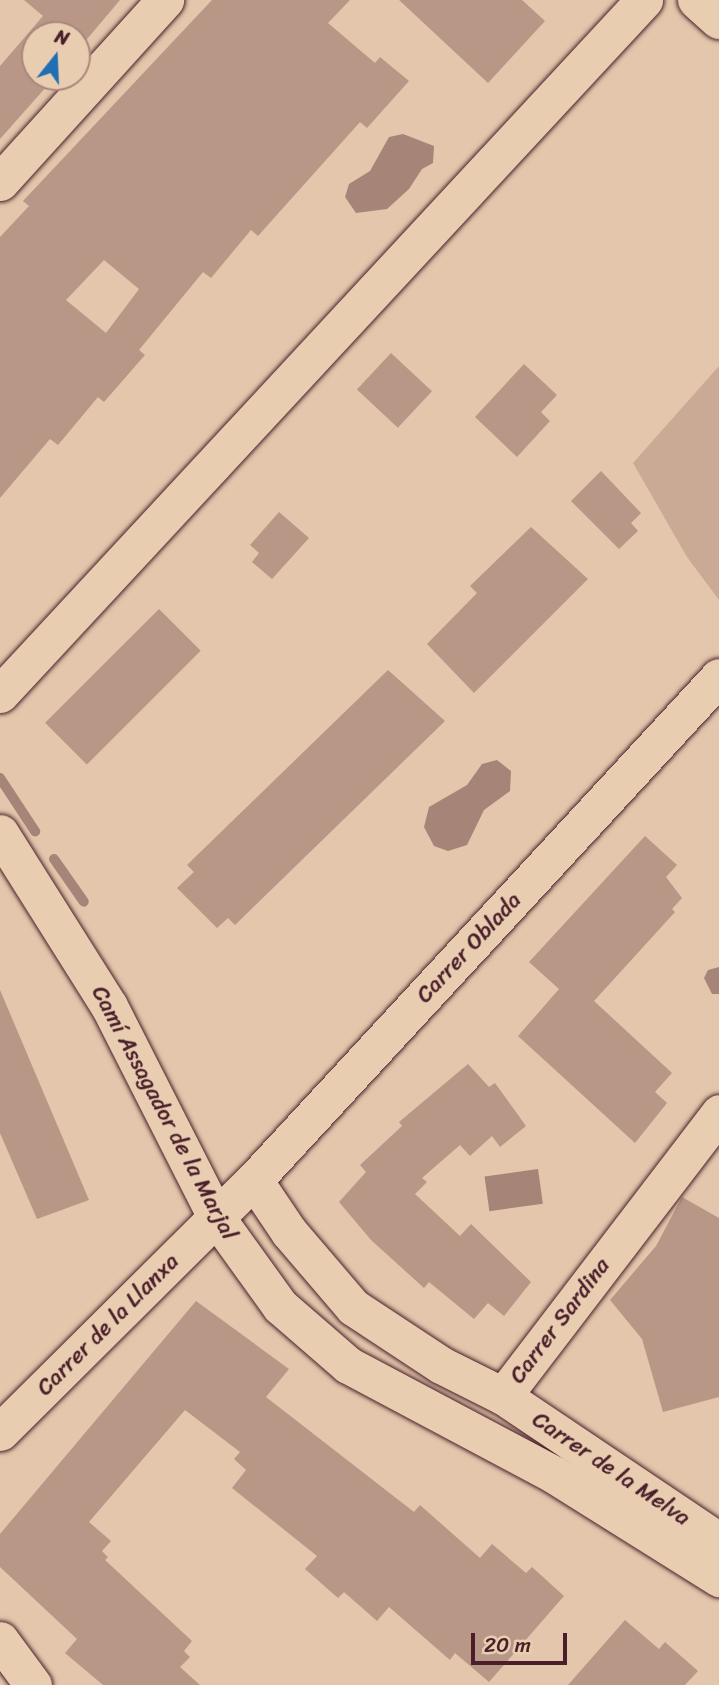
<!DOCTYPE html>
<html>
<head>
<meta charset="utf-8">
<style>
	body { margin:0 }
	#map { position:relative; width:719px; height:1685px; overflow:hidden; background:#e3c6ab; font-family:Sriracha,sans-serif }
	div>[style] { position:absolute }
	.green>* { inset:0; background:#caaa95 }
	.water>* { inset:0; background:#a68478; transform-origin:0 0 }
	.stream>* { height:10px; margin:-5px; padding:0 5px; transform-origin:5px; border-radius:5px; background:#a68478 }
	.building>* { inset:0; background:#b89787; transform-origin:0 0 }
	.roads { filter:drop-shadow(0 0 2px #4a1f2b) drop-shadow(0 0 2px #4a1f2b) }
	.street>* { height:37px; margin:-18.5px; padding:0 18.5px; transform-origin:18.5px; border-radius:18.5px; background:#e9cdb0 }
	.secondary>* { height:38px; margin:-19px; padding:0 19px; transform-origin:19px; border-radius:19px; background:#e9cdb0 }
	span { translate:-50% -50%; white-space:nowrap; text-align:center; line-height:1.15; -webkit-text-stroke:6px #e9cdb0; paint-order:stroke }
	.street-label { font-size:23px; color:#4a1f2b }
	.north { position:absolute; left:21px; top:21px; width:70px; height:70px; box-sizing:border-box; background:#e9cdb0; border:2px solid #a9877b; border-radius:50%; rotate:18deg; font-size:19px; font-weight:700; line-height:28px; text-align:center; color:#4a1f2b }
	.north::after { content:''; display:block; margin:auto; width:24px; height:32px; background:#1f6fb2; clip-path:polygon(50% 0,100% 100%,50% 72%,0 100%) }
	.scale { position:absolute; left:471px; top:1633px; width:96px; height:32px; box-sizing:border-box; border:4px solid #4a1f2b; border-top:0; padding-left:9px; font-size:21px; line-height:24px; white-space:nowrap; color:#4a1f2b; -webkit-text-stroke:5px #e9cdb0; paint-order:stroke }
</style>
</head>
<body>
<div id="map">
	<div class="green">
		<i style="clip-path:polygon(719px 366px,719px 600px,687px 557px,633px 463px)"></i>
	</div>
	<div class="water">
		<i style="clip-path:polygon(403px 134px,434px 146px,433px 163px,422px 169px,409px 189px,387px 209px,356px 213px,345px 197px,349px 184px,370px 171px,389px 137px)"></i>
		<i style="clip-path:polygon(497px 760px,511px 771px,510px 791px,484px 810px,467px 845px,448px 851px,434px 846px,424px 827px,429px 807px,467px 785px,482px 764px)"></i>
		<i style="clip-path:polygon(719px 967px,719px 994px,712px 994px,704px 978px,708px 970px)"></i>
		<i style="left:538px;top:1169px;width:35px;height:54px;rotate:82deg"></i>
	</div>
	<div class="stream">
		<i style="left:0;top:778px;width:64px;rotate:56.6deg"></i>
		<i style="left:54px;top:859px;width:52px;rotate:55.1deg"></i>
	</div>
	<div class="building">
		<i style="clip-path:polygon(24px 0,120px 0,77px 51px,77px 35px,35px 35px,35px 77px,55px 77px,0 139px,0 66px,43px 16px)"></i>
		<i style="clip-path:polygon(evenodd,212px 0,350px 0,328px 23px,375px 63px,380px 57px,409px 81px,367px 128px,360px 122px,258px 236px,251px 230px,211px 278px,203px 272px,139px 350px,145px 355px,104px 402px,98px 397px,58px 445px,50px 439px,0 498px,0 237px,29px 206px,23px 201px,212px 0,104px 260px,139px 289px,106px 333px,66px 300px,104px 260px)"></i>
		<i style="clip-path:polygon(399px 0,522px 0,545px 21px,488px 83px)"></i>
		<i style="left:391px;top:353px;width:56px;height:50px;rotate:43deg"></i>
		<i style="clip-path:polygon(524px 364px,557px 395px,541px 412px,550px 421px,517px 457px,475px 417px)"></i>
		<i style="clip-path:polygon(601px 471px,641px 513px,631px 523px,638px 531px,619px 549px,571px 501px)"></i>
		<i style="clip-path:polygon(279px 512px,309px 538px,272px 579px,252px 562px,259px 553px,250px 545px)"></i>
		<i style="clip-path:polygon(531px 527px,588px 579px,474px 693px,427px 644px,477px 593px,470px 586px)"></i>
		<i style="left:159px;top:609px;width:59px;height:161px;rotate:45deg"></i>
		<i style="clip-path:polygon(388px 670px,445px 721px,235px 925px,228px 918px,217px 928px,177px 888px,194px 872px,187px 865px)"></i>
		<i style="clip-path:polygon(645px 836px,677px 865px,666px 877px,682px 898px,672px 909px,675px 912px,594px 1001px,672px 1073px,655px 1092px,667px 1103px,635px 1143px,518px 1036px,559px 989px,529px 962px)"></i>
		<i style="clip-path:polygon(0 990px,89px 1200px,37px 1219px,0 1133px)"></i>
		<i style="clip-path:polygon(468px 1064px,489px 1087px,495px 1083px,526px 1126px,500px 1147px,492px 1136px,470px 1156px,460px 1145px,422px 1178px,427px 1182px,415px 1194px,460px 1236px,471px 1224px,531px 1282px,504px 1316px,488px 1303px,474px 1319px,429px 1282px,424px 1288px,371px 1240px,339px 1202px,366px 1172px,360px 1165px,402px 1126px,399px 1122px)"></i>
		<i style="clip-path:polygon(682px 1197px,719px 1218px,719px 1397px,663px 1412px,642px 1339px,610px 1300px,656px 1246px)"></i>
		<i style="clip-path:polygon(196px 1301px,289px 1369px,266px 1397px,414px 1512px,420px 1505px,480px 1558px,492px 1544px,526px 1573px,532px 1567px,564px 1596px,489px 1682px,455px 1653px,450px 1660px,389px 1607px,377px 1621px,344px 1592px,338px 1598px,305px 1569px,317px 1556px,232px 1488px,246px 1470px,234px 1459px,240px 1452px,185px 1410px,89px 1522px,111px 1541px,102px 1551px,108px 1557px,105px 1560px,192px 1641px,184px 1651px,190px 1657px,180px 1667px,200px 1685px,103px 1685px,65px 1653px,77px 1639px,0 1567px,0 1534px)"></i>
		<i style="clip-path:polygon(625px 1620px,659px 1649px,665px 1642px,698px 1671px,685px 1685px,568px 1685px)"></i>
	</div>
	<div class="roads">
		<div class="street">
			<i style="left:0;top:182px;width:246px;rotate:-47.8deg"></i>
			<i style="left:0;top:694px;width:947px;rotate:-47.14deg"></i>
			<i style="left:0;top:833px;width:204px;rotate:57.8deg"></i>
			<i style="left:109px;top:1006px;width:237px;rotate:63.1deg"></i>
			<i style="left:216px;top:1217px;width:110px;rotate:54.3deg"></i>
			<i style="left:280px;top:1306px;width:90px;rotate:40.9deg"></i>
			<i style="left:348px;top:1365px;width:232px;rotate:28deg"></i>
			<i style="left:553px;top:1474px;width:196px;rotate:32.1deg"></i>
			<i style="left:254px;top:1180px;width:63px;rotate:56.1deg"></i>
			<i style="left:289px;top:1232px;width:99px;rotate:49.5deg"></i>
			<i style="left:353px;top:1307px;width:105px;rotate:33.4deg"></i>
			<i style="left:441px;top:1365px;width:69px;rotate:26.6deg"></i>
			<i style="left:503px;top:1396px;width:260px;rotate:33.9deg"></i>
			<i style="left:503px;top:1396px;width:356px;rotate:-52.6deg"></i>
			<i style="left:0;top:1432px;width:358px;rotate:-44.8deg"></i>
			<i style="left:254px;top:1180px;width:685px;rotate:-47.25deg"></i>
			<i style="left:0;top:1640px;width:56px;rotate:53.7deg"></i>
		</div>
		<div class="secondary">
			<i style="left:697px;top:0;width:30px;rotate:42deg"></i>
		</div>
	</div>
	<div class="street-label">
		<span style="left:469px;top:948px;rotate:-47deg">Carrer Oblada</span>
		<span style="left:164px;top:1113px;rotate:62deg">Camí Assagador de la Marjal</span>
		<span style="left:560px;top:1321px;rotate:-53deg">Carrer Sardina</span>
		<span style="left:108px;top:1325px;rotate:-45deg">Carrer de la Llanxa</span>
		<span style="left:611px;top:1469px;rotate:34deg">Carrer de la Melva</span>
	</div>
	<div class="north">N</div>
	<div class="scale">20 m</div>
</div>
</body>
</html>
